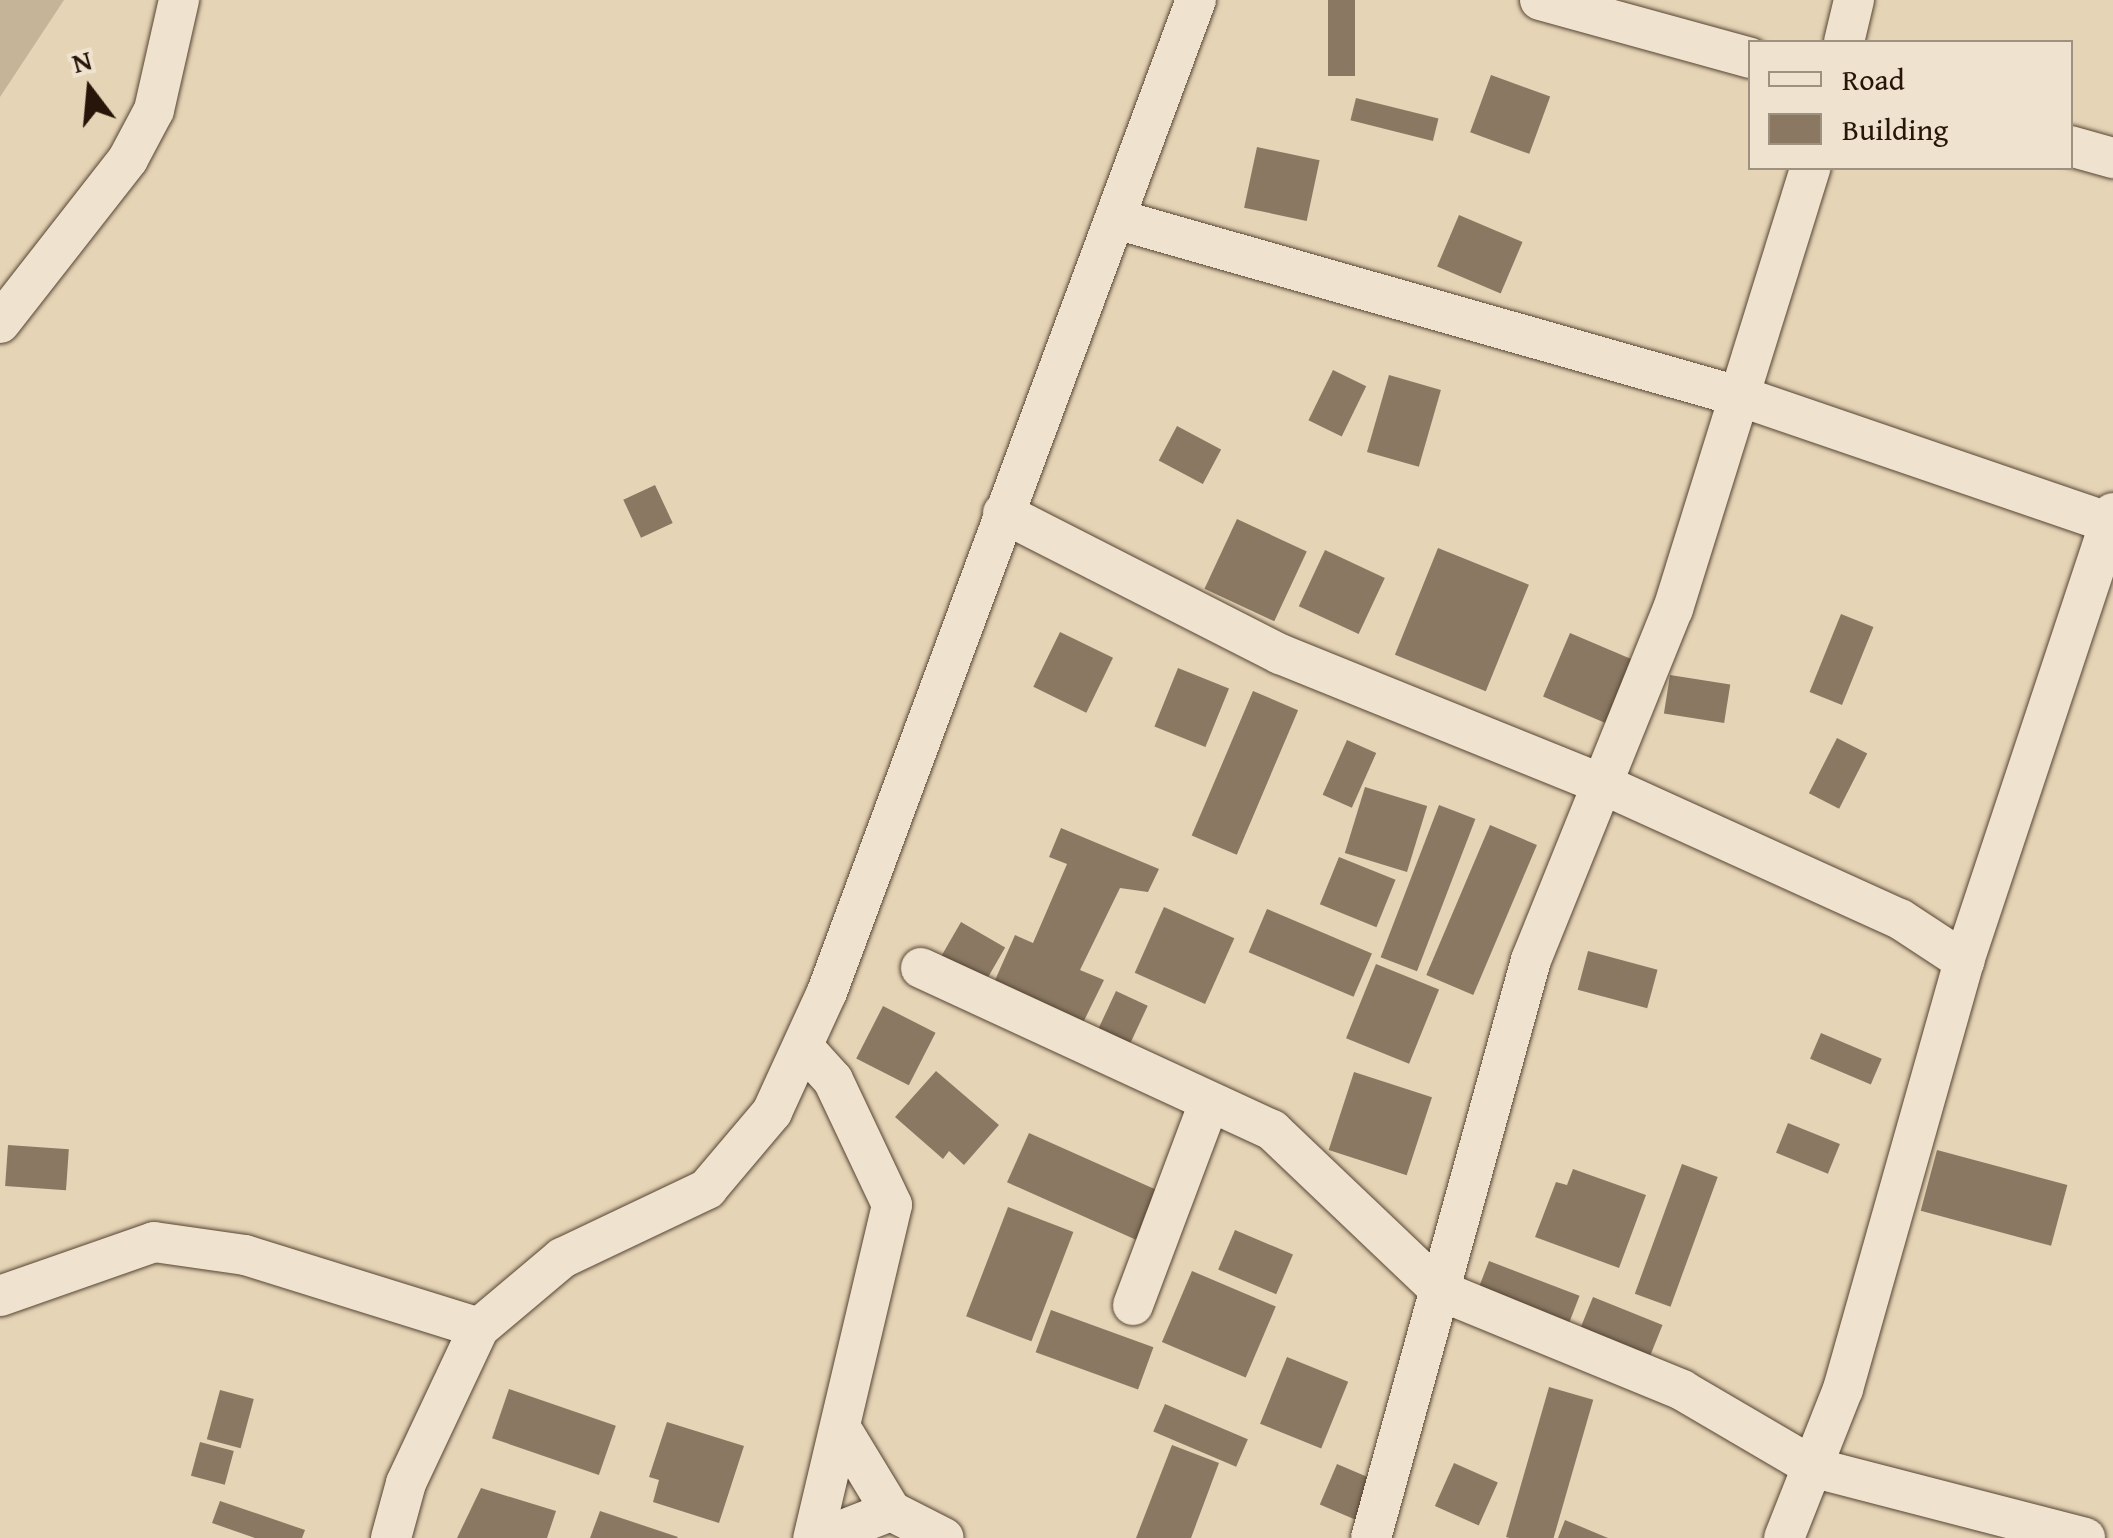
<!DOCTYPE html>
<html>
<head>
<meta charset="utf-8">
<style>
	body { margin:0 }
	#map { position:relative; width:2113px; height:1538px; overflow:hidden; background:#e6d4b6; font-family:"Gentium Book Plus",serif }
	div>[style] { position:absolute }
	.green>* { inset:0; background:#c5b498 }
	.building>* { inset:0; background:#8a7862; transform-origin:0 0 }
	.roads { filter:drop-shadow(0 0 2px #564534) drop-shadow(0 0 2px #564534) }
	.minor>* { height:40px; margin:-20px; padding:0 20px; transform-origin:20px; border-radius:20px; background:#efe3d0 }
	span { translate:-50% -50%; white-space:nowrap; text-align:center; line-height:1.15; -webkit-text-stroke:8px #efe3d0; paint-order:stroke }
	.legend { position:absolute; left:1748px; top:40px; width:325px; height:130px; box-sizing:border-box; background:#efe3d0; border:2px solid #9f9180; margin:0; padding:12px 18px; list-style:none; font-size:30px; color:#261508 }
	.legend li { display:flex; align-items:center; gap:20px; height:50px }
	.legend b { width:50px; border:2px solid #9f9180 }
	.north { position:absolute; left:40px; top:40px; width:100px; height:100px; -webkit-text-stroke:8px #efe3d0; paint-order:stroke; rotate:344deg; font-size:28px; font-weight:700; line-height:40px; text-align:center; color:#261508 }
	.north::after { content:''; display:block; margin:auto; width:35px; height:45px; background:#261508; clip-path:polygon(50% 0,100% 100%,50% 72%,0 100%) }
</style>
</head>
<body>
<div id="map">
	<div class="green">
		<i style="clip-path:polygon(0 0,64px 0,0 97px)"></i>
	</div>
	<div class="building">
		<i style="left:1328px;top:0;width:27px;height:76px"></i>
		<i style="left:1491px;top:75px;width:63px;height:61px;rotate:20deg"></i>
		<i style="left:1356px;top:98px;width:85px;height:23px;rotate:14deg"></i>
		<i style="left:1257px;top:147px;width:64px;height:62px;rotate:12deg"></i>
		<i style="left:1459px;top:215px;width:69px;height:56px;rotate:23deg"></i>
		<i style="left:1333px;top:370px;width:37px;height:56px;rotate:26deg"></i>
		<i style="left:1389px;top:375px;width:54px;height:80px;rotate:16deg"></i>
		<i style="left:1177px;top:426px;width:50px;height:39px;rotate:28deg"></i>
		<i style="left:655px;top:485px;width:42px;height:35px;rotate:65deg"></i>
		<i style="left:1237px;top:519px;width:77px;height:77px;rotate:25deg"></i>
		<i style="left:1438px;top:548px;width:98px;height:115px;rotate:22deg"></i>
		<i style="left:1325px;top:550px;width:66px;height:62px;rotate:25deg"></i>
		<i style="left:1841px;top:614px;width:35px;height:84px;rotate:22deg"></i>
		<i style="left:1060px;top:632px;width:59px;height:61px;rotate:26deg"></i>
		<i style="left:1570px;top:633px;width:69px;height:69px;rotate:23deg"></i>
		<i style="left:1178px;top:668px;width:55px;height:63px;rotate:22deg"></i>
		<i style="left:1670px;top:675px;width:61px;height:39px;rotate:9deg"></i>
		<i style="left:1253px;top:691px;width:49px;height:157px;rotate:23deg"></i>
		<i style="left:1837px;top:738px;width:34px;height:62px;rotate:27deg"></i>
		<i style="left:1347px;top:740px;width:32px;height:60px;rotate:24deg"></i>
		<i style="left:1365px;top:787px;width:65px;height:69px;rotate:17deg"></i>
		<i style="left:1439px;top:805px;width:39px;height:163px;rotate:21deg"></i>
		<i style="left:1490px;top:825px;width:51px;height:163px;rotate:23deg"></i>
		<i style="clip-path:polygon(1061px 828px,1159px 869px,1148px 892px,1120px 888px,1080px 970px,1104px 980px,1079px 1031px,992px 987px,1015px 935px,1033px 943px,1067px 864px,1049px 857px)"></i>
		<i style="left:1339px;top:857px;width:61px;height:51px;rotate:22deg"></i>
		<i style="left:1164px;top:907px;width:77px;height:72px;rotate:24deg"></i>
		<i style="left:1267px;top:909px;width:114px;height:47px;rotate:23deg"></i>
		<i style="left:961px;top:922px;width:51px;height:45px;rotate:30deg"></i>
		<i style="left:1588px;top:951px;width:72px;height:40px;rotate:15deg"></i>
		<i style="left:1376px;top:964px;width:68px;height:80px;rotate:22deg"></i>
		<i style="left:1116px;top:991px;width:35px;height:55px;rotate:25deg"></i>
		<i style="left:883px;top:1006px;width:59px;height:59px;rotate:27deg"></i>
		<i style="left:1821px;top:1033px;width:66px;height:28px;rotate:23deg"></i>
		<i style="clip-path:polygon(936px 1071px,999px 1125px,964px 1165px,949px 1151px,943px 1159px,895px 1117px)"></i>
		<i style="left:1354px;top:1072px;width:82px;height:82px;rotate:18deg"></i>
		<i style="left:1788px;top:1123px;width:56px;height:32px;rotate:22deg"></i>
		<i style="left:1029px;top:1133px;width:146px;height:54px;rotate:24deg"></i>
		<i style="left:8px;top:1145px;width:61px;height:41px;rotate:4deg"></i>
		<i style="left:1937px;top:1150px;width:135px;height:63px;rotate:15deg"></i>
		<i style="left:1682px;top:1164px;width:38px;height:138px;rotate:20deg"></i>
		<i style="clip-path:polygon(1573px 1169px,1646px 1195px,1619px 1268px,1535px 1237px,1556px 1182px,1567px 1185px)"></i>
		<i style="left:1008px;top:1207px;width:70px;height:117px;rotate:21deg"></i>
		<i style="left:1235px;top:1230px;width:63px;height:43px;rotate:23deg"></i>
		<i style="left:1489px;top:1261px;width:97px;height:29px;rotate:21deg"></i>
		<i style="left:1192px;top:1271px;width:91px;height:77px;rotate:23deg"></i>
		<i style="left:1593px;top:1297px;width:75px;height:35px;rotate:22deg"></i>
		<i style="left:1051px;top:1310px;width:109px;height:45px;rotate:20deg"></i>
		<i style="left:1287px;top:1357px;width:66px;height:72px;rotate:22deg"></i>
		<i style="left:1549px;top:1387px;width:46px;height:156px;rotate:16deg"></i>
		<i style="left:509px;top:1389px;width:113px;height:52px;rotate:19deg"></i>
		<i style="left:220px;top:1390px;width:35px;height:51px;rotate:15deg"></i>
		<i style="left:1165px;top:1404px;width:90px;height:30px;rotate:23deg"></i>
		<i style="clip-path:polygon(667px 1422px,744px 1446px,719px 1523px,653px 1502px,659px 1480px,649px 1477px)"></i>
		<i style="left:200px;top:1442px;width:35px;height:35px;rotate:15deg"></i>
		<i style="clip-path:polygon(1172px 1445px,1219px 1463px,1191px 1538px,1136px 1538px)"></i>
		<i style="left:1454px;top:1463px;width:48px;height:47px;rotate:24deg"></i>
		<i style="left:1337px;top:1464px;width:44px;height:44px;rotate:23deg"></i>
		<i style="clip-path:polygon(481px 1488px,556px 1511px,547px 1538px,457px 1538px)"></i>
		<i style="clip-path:polygon(220px 1501px,305px 1530px,302px 1538px,255px 1538px,212px 1523px)"></i>
		<i style="clip-path:polygon(600px 1511px,678px 1537px,677px 1538px,590px 1538px)"></i>
		<i style="clip-path:polygon(1565px 1520px,1608px 1538px,1558px 1538px)"></i>
	</div>
	<div class="roads">
		<div class="minor">
			<i style="left:1540px;top:0;width:218px;rotate:15.4deg"></i>
			<i style="left:1844px;top:42px;width:43px;rotate:-76.6deg"></i>
			<i style="left:2070px;top:146px;width:45px;rotate:15.6deg"></i>
			<i style="left:1116px;top:219px;width:654px;rotate:15.89deg"></i>
			<i style="left:1745px;top:398px;width:389px;rotate:18.9deg"></i>
			<i style="left:0;top:323px;width:208px;rotate:-52deg"></i>
			<i style="left:128px;top:159px;width:55px;rotate:-62deg"></i>
			<i style="left:154px;top:110px;width:113px;rotate:-77.2deg"></i>
			<i style="left:1003px;top:513px;width:311px;rotate:27deg"></i>
			<i style="left:1280px;top:654px;width:347px;rotate:22deg"></i>
			<i style="left:1602px;top:784px;width:327px;rotate:24.4deg"></i>
			<i style="left:1900px;top:919px;width:77px;rotate:33.3deg"></i>
			<i style="left:921px;top:968px;width:387px;rotate:24.8deg"></i>
			<i style="left:1272px;top:1130px;width:233px;rotate:43.6deg"></i>
			<i style="left:1441px;top:1291px;width:261px;rotate:22.3deg"></i>
			<i style="left:1682px;top:1390px;width:154px;rotate:30.4deg"></i>
			<i style="left:1815px;top:1468px;width:279px;rotate:14.5deg"></i>
			<i style="left:804px;top:1048px;width:43px;rotate:47.8deg"></i>
			<i style="left:833px;top:1080px;width:138px;rotate:64.7deg"></i>
			<i style="left:892px;top:1205px;width:342px;rotate:103.3deg"></i>
			<i style="left:0;top:1296px;width:163px;rotate:-19.3deg"></i>
			<i style="left:154px;top:1242px;width:92px;rotate:8.1deg"></i>
			<i style="left:245px;top:1255px;width:245px;rotate:17.3deg"></i>
			<i style="left:1133px;top:1305px;width:216px;rotate:-69.4deg"></i>
			<i style="left:845px;top:1435px;width:89px;rotate:58.8deg"></i>
			<i style="left:891px;top:1511px;width:59px;rotate:27deg"></i>
			<i style="left:391px;top:1538px;width:57px;rotate:-74.7deg"></i>
			<i style="left:406px;top:1483px;width:171px;rotate:-64.8deg"></i>
			<i style="left:479px;top:1328px;width:109px;rotate:-40.1deg"></i>
			<i style="left:562px;top:1258px;width:161px;rotate:-25.4deg"></i>
			<i style="left:707px;top:1189px;width:101px;rotate:-49.8deg"></i>
			<i style="left:772px;top:1112px;width:132px;rotate:-65.4deg"></i>
			<i style="left:827px;top:992px;width:1058px;rotate:-69.6deg"></i>
			<i style="left:822px;top:1538px;width:74px;rotate:-21.4deg"></i>
			<i style="left:1371px;top:1538px;width:600px;rotate:-74.53deg"></i>
			<i style="left:1531px;top:960px;width:379px;rotate:-68deg"></i>
			<i style="left:1673px;top:609px;width:462px;rotate:-72.7deg"></i>
			<i style="left:1784px;top:1538px;width:160px;rotate:-68.4deg"></i>
			<i style="left:1843px;top:1389px;width:445px;rotate:-74.2deg"></i>
			<i style="left:1964px;top:961px;width:472px;rotate:-71.6deg"></i>
		</div>
	</div>
	<ul class="legend">
	<li><b style="height:12px;background:#efe3d0"></b>Road</li>
	<li><b style="height:28px;background:#8a7862"></b>Building</li>
	</ul>
	<div class="north">N</div>
</div>
</body>
</html>
